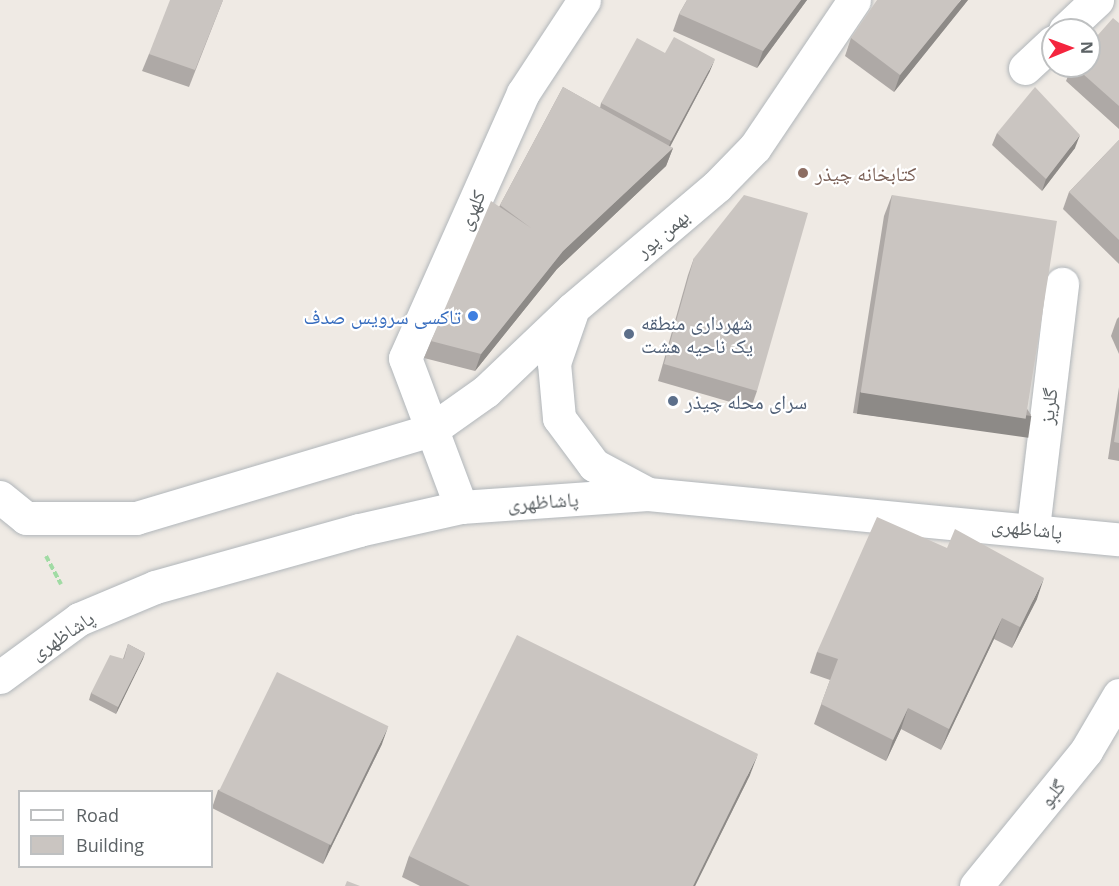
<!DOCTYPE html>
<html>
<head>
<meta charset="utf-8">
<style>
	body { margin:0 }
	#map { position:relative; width:1119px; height:886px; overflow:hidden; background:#efeae4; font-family:"Open Sans","Noto Naskh Arabic",sans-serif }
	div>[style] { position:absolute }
	.path>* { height:4px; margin-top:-2px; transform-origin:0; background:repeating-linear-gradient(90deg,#a1dba4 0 6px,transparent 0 9px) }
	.roads { filter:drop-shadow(0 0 2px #b1b6ba) drop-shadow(0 0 2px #b1b6ba) }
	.street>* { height:33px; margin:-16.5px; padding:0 16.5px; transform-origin:16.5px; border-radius:16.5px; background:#fff }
	.secondary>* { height:33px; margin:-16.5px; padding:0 16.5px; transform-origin:16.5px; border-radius:16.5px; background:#fff }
	.wall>* { inset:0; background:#aea9a6 }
	.shaded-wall>* { inset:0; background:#8d8a87; transform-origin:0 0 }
	.building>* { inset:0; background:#cac5c1; transform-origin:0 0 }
	.dots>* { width:16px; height:16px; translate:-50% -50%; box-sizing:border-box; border:3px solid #fff; border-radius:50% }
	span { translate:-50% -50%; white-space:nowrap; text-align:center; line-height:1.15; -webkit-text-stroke:4.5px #fff; paint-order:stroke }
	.education-label { font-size:20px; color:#785e54 }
	.left { translate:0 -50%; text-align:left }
	.street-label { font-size:20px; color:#5c6265 }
	.shop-label { font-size:20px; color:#366cbe }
	.right { translate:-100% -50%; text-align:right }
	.service-label { font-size:20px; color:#4e5e75 }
	.legend { position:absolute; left:18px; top:790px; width:195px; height:78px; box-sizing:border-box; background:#fff; border:2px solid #bec0c1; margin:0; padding:8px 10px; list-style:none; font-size:18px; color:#5c6265 }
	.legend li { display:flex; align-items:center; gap:12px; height:30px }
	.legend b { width:30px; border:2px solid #bec0c1 }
	.north { position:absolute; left:1041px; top:18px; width:60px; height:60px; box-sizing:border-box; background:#fff; border:2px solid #bec0c1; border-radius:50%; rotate:89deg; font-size:16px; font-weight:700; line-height:24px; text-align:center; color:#5c6265 }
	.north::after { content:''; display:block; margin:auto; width:21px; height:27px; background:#f4253e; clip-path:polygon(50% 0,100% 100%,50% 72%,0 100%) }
</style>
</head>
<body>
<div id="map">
	<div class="path">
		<i style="left:46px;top:556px;width:32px;rotate:62deg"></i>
	</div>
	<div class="roads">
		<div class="street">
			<i style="left:1065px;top:30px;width:44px;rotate:-43.2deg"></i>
			<i style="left:1025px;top:68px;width:38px;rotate:-43deg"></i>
			<i style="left:571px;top:314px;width:52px;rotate:109.1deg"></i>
			<i style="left:554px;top:363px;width:55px;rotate:84.8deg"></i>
			<i style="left:559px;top:418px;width:59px;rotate:53.3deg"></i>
			<i style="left:594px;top:465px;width:61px;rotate:28.2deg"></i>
			<i style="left:0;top:497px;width:33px;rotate:39deg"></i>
			<i style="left:26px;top:518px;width:110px"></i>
			<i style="left:136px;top:518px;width:308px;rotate:-16.6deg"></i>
			<i style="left:431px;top:430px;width:67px;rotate:-35.3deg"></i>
			<i style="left:486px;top:391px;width:119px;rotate:-43.6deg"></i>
			<i style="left:572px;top:309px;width:190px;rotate:-40.3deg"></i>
			<i style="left:717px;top:186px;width:54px;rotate:-45.7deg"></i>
			<i style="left:755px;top:147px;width:177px;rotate:-56deg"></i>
			<i style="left:461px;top:507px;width:159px;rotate:-110.6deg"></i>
			<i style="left:405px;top:358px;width:290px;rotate:-66deg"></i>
			<i style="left:523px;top:93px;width:111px;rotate:-56.7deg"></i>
			<i style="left:1033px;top:528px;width:246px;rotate:-83.2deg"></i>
			<i style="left:976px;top:886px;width:174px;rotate:-50.8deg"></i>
			<i style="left:1086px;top:751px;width:65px;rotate:-59.5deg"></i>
		</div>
		<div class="secondary">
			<i style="left:0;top:677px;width:98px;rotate:-36.3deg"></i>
			<i style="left:79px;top:619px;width:82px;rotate:-22.8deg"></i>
			<i style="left:155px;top:587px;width:212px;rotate:-15.6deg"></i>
			<i style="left:359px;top:530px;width:105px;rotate:-12.7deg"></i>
			<i style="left:461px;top:507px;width:187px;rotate:-4deg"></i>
			<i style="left:648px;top:494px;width:473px;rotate:5.5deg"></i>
		</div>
	</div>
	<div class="wall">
		<i style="clip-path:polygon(223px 0,189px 87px,142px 71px,149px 54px)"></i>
		<i style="clip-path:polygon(687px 0,807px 0,757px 68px,673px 31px,679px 14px)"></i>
		<i style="clip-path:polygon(968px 0,894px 92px,845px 56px,851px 38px)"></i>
		<i style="clip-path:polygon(1119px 23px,1119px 129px,1066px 81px,1072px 66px,1089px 66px)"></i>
		<i style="clip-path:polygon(665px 53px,710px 71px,670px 147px,673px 148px,666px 166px,557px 269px,475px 371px,424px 358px,431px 341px,499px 207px,563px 87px,600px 108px,601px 103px)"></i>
		<i style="clip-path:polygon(997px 133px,1075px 148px,1042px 191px,992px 145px)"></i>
		<i style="clip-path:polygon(1119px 140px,1119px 264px,1063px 209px,1069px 192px)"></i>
		<i style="clip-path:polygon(892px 195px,1031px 415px,1023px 436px,853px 413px,884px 216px)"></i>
		<i style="clip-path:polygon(694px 258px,757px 391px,751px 408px,658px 381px,688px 275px)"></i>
		<i style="clip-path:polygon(1119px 317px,1119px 354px,1111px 336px,1117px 319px)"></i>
		<i style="clip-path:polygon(1119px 387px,1119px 461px,1108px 459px)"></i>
		<i style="clip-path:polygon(1037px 599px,1012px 648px,994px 639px,941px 750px,901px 729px,886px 761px,814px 724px,830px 680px,810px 673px,817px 652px)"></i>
		<i style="clip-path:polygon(128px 644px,145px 653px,116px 714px,89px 700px,91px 693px,123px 659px)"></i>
		<i style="clip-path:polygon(382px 744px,323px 864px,212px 808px,218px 790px)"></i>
		<i style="clip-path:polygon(750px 775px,695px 886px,420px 886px,402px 877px,409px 856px)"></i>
	</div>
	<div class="shaded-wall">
		<i style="clip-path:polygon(801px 0,807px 0,757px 68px,763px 51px)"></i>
		<i style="clip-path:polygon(961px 0,968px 0,894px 92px,900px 75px)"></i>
		<i style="clip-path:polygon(715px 59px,710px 71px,666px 154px,671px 141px)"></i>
		<i style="clip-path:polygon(1080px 135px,1075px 148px,1042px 191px,1046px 179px)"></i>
		<i style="clip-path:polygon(673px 148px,666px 166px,557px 269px,475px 371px,481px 354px,563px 251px)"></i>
		<i style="left:860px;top:392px;width:173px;height:22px;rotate:8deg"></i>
		<i style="clip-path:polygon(1044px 578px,1037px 599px,1012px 648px,1020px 627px)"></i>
		<i style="clip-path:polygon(1002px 618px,994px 639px,941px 750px,949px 729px)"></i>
		<i style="clip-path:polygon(145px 653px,143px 659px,116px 714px,118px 707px)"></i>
		<i style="clip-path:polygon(908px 708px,901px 729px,886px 761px,893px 740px)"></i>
		<i style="clip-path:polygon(388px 727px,382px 744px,323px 864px,329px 846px)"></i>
		<i style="clip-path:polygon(758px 754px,750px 775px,695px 886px,693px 886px)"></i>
	</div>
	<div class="building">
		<i style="clip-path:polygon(170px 0,223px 0,195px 70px,149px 54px)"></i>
		<i style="clip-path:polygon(687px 0,801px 0,763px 51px,679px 14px)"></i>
		<i style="clip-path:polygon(877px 0,961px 0,900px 75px,851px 38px)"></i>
		<i style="clip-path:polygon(1113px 18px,1119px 23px,1119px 106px,1074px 66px,1089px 66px,1089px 45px)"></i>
		<i style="clip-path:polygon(674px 37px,715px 59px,671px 141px,601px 103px,637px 38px,665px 53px)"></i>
		<i style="clip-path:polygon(563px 87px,673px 148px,563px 251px,481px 354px,431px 341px,491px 201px,531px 228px,500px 205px)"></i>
		<i style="clip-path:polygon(1035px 87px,1080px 135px,1046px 179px,997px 133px)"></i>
		<i style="clip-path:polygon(1119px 140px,1119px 240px,1069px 192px)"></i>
		<i style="clip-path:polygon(744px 195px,808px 213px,757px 391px,664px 364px,694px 258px)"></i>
		<i style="left:892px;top:195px;width:167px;height:200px;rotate:9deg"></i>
		<i style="clip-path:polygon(1119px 411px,1119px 443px,1114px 442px)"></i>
		<i style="clip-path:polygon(877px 517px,947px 548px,955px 529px,1044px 578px,1020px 627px,1002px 618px,949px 729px,908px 708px,893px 740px,821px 704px,838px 659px,817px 652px)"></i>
		<i style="clip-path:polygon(517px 635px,758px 754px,693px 886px,470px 886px,409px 856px)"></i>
		<i style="clip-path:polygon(128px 644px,145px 653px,118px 707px,91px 693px,110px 655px,124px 659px)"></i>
		<i style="left:277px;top:672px;width:124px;height:132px;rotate:26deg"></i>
		<i style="clip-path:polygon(347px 881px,360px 886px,345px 886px)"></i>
	</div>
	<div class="dots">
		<i style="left:803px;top:173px;background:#8d6e63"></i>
		<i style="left:473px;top:316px;background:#3f7fe0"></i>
		<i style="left:629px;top:334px;background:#5c6f8a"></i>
		<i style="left:673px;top:401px;background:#5c6f8a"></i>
	</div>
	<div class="education-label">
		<span class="left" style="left:815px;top:173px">کتابخانه چیذر</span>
	</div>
	<div class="street-label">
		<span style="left:471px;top:210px;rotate:-66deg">کلهری</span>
		<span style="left:662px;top:233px;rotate:-40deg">بهمن پور</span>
		<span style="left:1048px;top:406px;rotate:-83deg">گلریز</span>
		<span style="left:543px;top:501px;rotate:-4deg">پاشاظهری</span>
		<span style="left:1027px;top:528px;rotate:6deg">پاشاظهری</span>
		<span style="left:62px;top:635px;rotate:-33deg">پاشاظهری</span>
		<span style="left:1052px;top:793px;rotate:-51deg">گلبو</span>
	</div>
	<div class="shop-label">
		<span class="right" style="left:461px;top:316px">تاکسی سرویس صدف</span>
	</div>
	<div class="service-label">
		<span class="left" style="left:641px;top:334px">شهرداری منطقه<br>یک ناحیه هشت</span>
		<span class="left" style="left:685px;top:401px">سرای محله چیذر</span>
	</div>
	<ul class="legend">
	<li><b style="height:8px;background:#fff"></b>Road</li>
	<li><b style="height:16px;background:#cac5c1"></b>Building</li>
	</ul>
	<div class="north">N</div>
</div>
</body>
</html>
